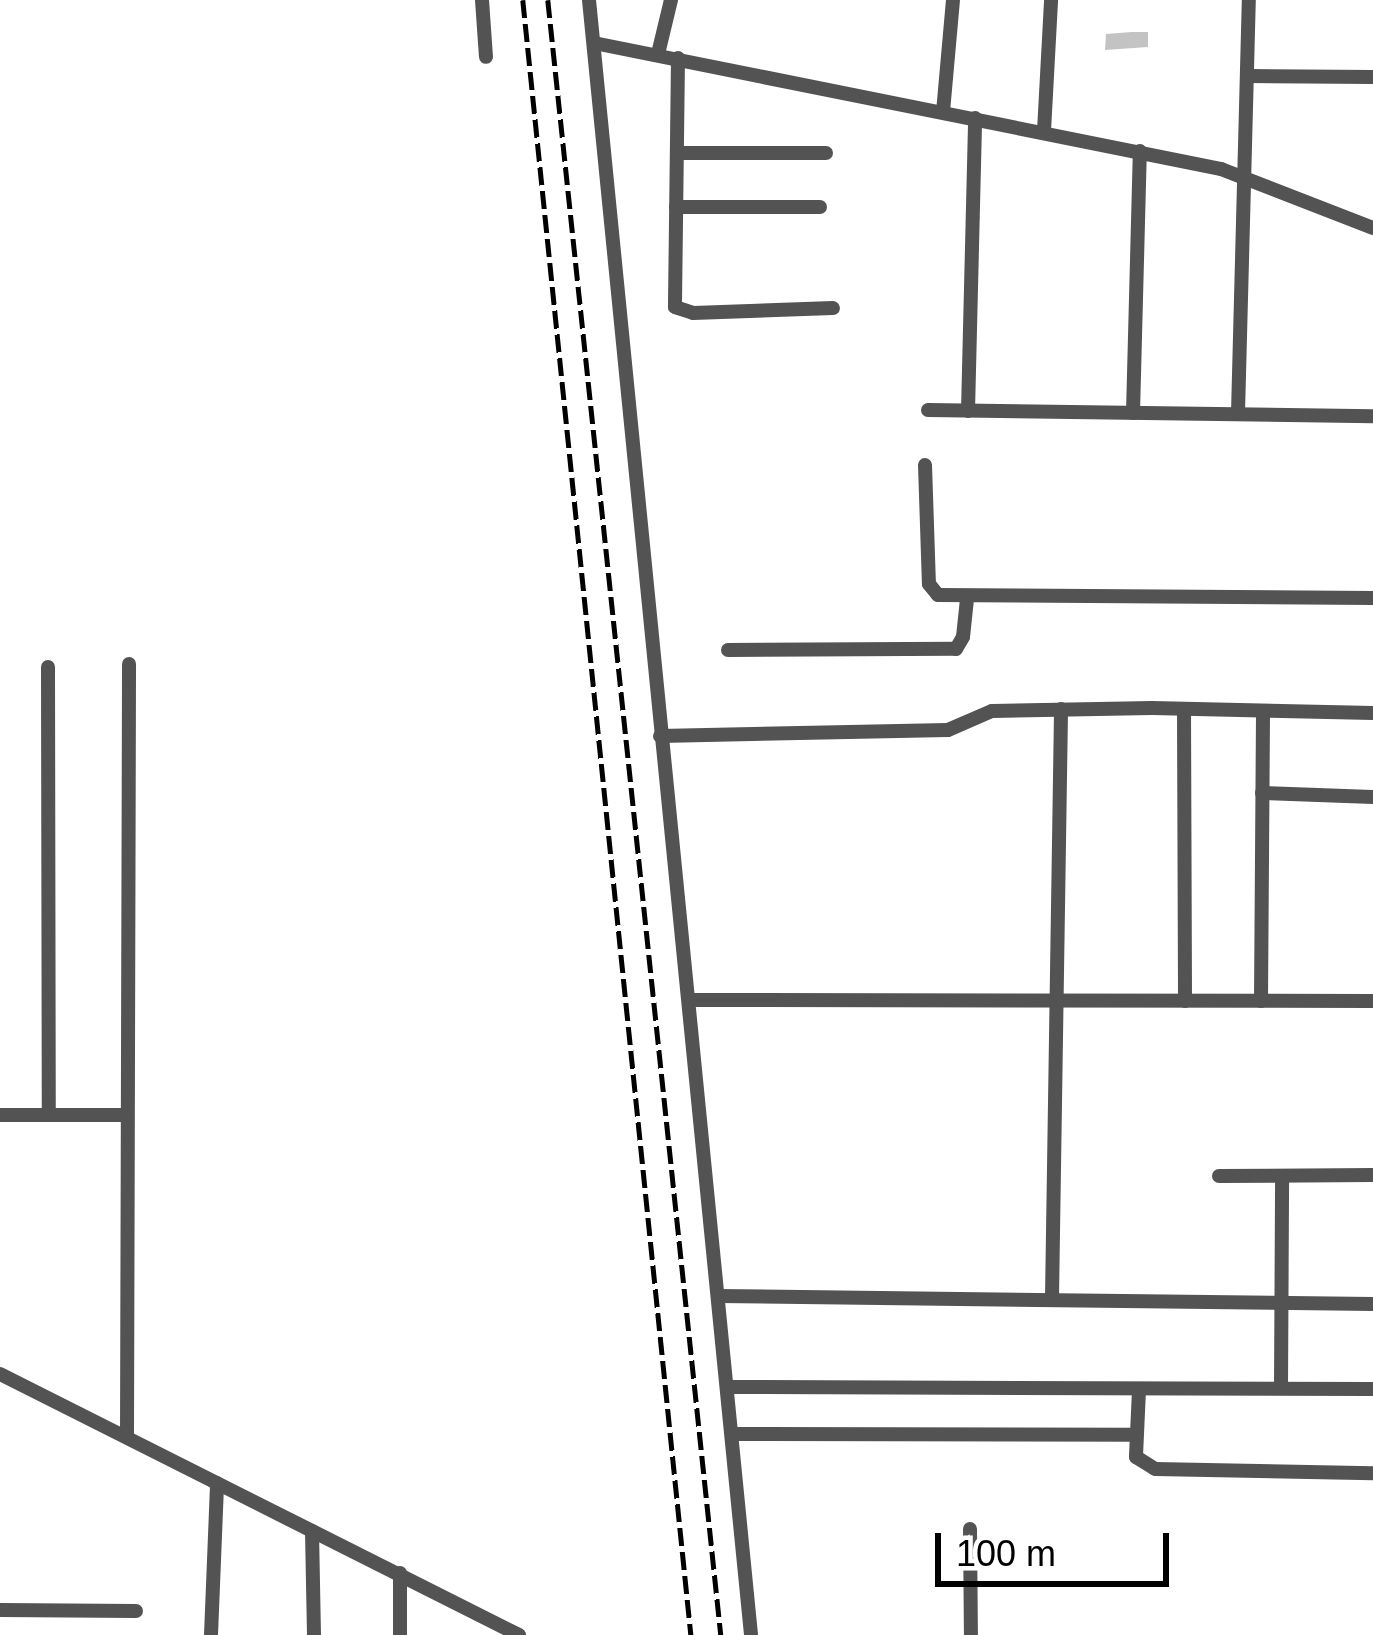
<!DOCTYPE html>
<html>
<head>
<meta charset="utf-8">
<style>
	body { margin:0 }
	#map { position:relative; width:1373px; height:1635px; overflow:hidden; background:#fff; font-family:Helvetica,sans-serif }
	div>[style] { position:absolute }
	.building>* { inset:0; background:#c3c3c3 }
	.minor>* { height:14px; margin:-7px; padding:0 7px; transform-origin:7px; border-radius:7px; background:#535353 }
	.rail>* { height:4.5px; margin-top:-2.25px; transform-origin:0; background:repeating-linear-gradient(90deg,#000 0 18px,transparent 0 24px) }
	span { translate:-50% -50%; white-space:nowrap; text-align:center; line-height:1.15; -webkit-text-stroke:9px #fff; paint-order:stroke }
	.scale { position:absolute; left:935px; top:1533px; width:234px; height:54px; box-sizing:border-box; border:6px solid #000; border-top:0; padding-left:15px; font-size:36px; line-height:42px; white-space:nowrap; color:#000; -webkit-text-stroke:9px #fff; paint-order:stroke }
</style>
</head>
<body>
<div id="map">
	<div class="building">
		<i style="clip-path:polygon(1132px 32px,1148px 32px,1148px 47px,1105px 50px,1106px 34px)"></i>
	</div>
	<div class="minor">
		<i style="left:482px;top:0;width:57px;rotate:86deg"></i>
		<i style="left:589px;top:0;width:1643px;rotate:84.34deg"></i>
		<i style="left:594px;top:43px;width:640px;rotate:11.36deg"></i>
		<i style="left:1221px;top:169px;width:163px;rotate:21.2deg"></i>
		<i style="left:658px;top:54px;width:56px;rotate:-76.5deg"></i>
		<i style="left:678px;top:58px;width:249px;rotate:90.7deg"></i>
		<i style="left:675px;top:307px;width:19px;rotate:18deg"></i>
		<i style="left:693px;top:313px;width:140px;rotate:-2deg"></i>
		<i style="left:1249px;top:76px;width:124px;rotate:0.5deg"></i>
		<i style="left:943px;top:112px;width:112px;rotate:-84.9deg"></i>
		<i style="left:1044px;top:131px;width:131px;rotate:-86.9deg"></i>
		<i style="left:677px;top:153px;width:149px"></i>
		<i style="left:676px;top:207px;width:144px"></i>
		<i style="left:928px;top:410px;width:445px;rotate:0.8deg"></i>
		<i style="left:968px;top:411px;width:293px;rotate:-88.6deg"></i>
		<i style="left:1133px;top:413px;width:262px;rotate:-88.5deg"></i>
		<i style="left:1238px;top:413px;width:413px;rotate:-88.5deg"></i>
		<i style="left:925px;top:465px;width:119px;rotate:88.1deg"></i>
		<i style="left:929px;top:584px;width:14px;rotate:51deg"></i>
		<i style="left:938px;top:595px;width:435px;rotate:0.4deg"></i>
		<i style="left:728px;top:650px;width:228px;rotate:-0.3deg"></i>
		<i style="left:956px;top:649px;width:14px;rotate:-60deg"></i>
		<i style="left:963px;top:637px;width:39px;rotate:-84deg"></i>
		<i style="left:48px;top:667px;width:448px;rotate:89.9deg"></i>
		<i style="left:1184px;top:709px;width:292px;rotate:89.8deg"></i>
		<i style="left:660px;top:736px;width:288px;rotate:-1.2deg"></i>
		<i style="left:948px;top:730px;width:48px;rotate:-23.4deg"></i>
		<i style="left:992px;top:711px;width:160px;rotate:-1.1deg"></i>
		<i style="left:1152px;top:708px;width:221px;rotate:1.3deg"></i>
		<i style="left:1262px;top:793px;width:111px;rotate:2.1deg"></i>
		<i style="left:690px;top:1000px;width:683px;rotate:0.08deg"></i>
		<i style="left:1261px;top:1001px;width:290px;rotate:-89.6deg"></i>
		<i style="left:0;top:1115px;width:126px"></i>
		<i style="left:1219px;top:1176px;width:154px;rotate:-0.4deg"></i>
		<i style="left:719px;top:1296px;width:654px;rotate:0.7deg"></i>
		<i style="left:1052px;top:1298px;width:589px;rotate:-89.12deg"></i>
		<i style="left:0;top:1374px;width:581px;rotate:26.7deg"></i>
		<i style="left:728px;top:1387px;width:645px;rotate:0.18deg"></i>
		<i style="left:1281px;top:1388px;width:212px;rotate:-89.7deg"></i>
		<i style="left:1139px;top:1390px;width:67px;rotate:92.6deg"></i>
		<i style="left:1136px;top:1457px;width:22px;rotate:32deg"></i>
		<i style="left:1155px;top:1469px;width:218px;rotate:1.1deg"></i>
		<i style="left:733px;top:1434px;width:403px;rotate:0.1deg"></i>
		<i style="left:127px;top:1437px;width:773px;rotate:-89.85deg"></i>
		<i style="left:970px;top:1529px;width:106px;rotate:89.5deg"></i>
		<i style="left:312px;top:1531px;width:104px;rotate:88.9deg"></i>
		<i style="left:0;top:1610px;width:136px;rotate:0.4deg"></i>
		<i style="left:211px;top:1635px;width:152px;rotate:-87.7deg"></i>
		<i style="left:400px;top:1635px;width:62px;rotate:-90deg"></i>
	</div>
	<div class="rail">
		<i style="left:523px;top:0;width:1644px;rotate:84.13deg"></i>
		<i style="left:548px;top:0;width:1644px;rotate:83.96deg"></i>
	</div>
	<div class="scale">100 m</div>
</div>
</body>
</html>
